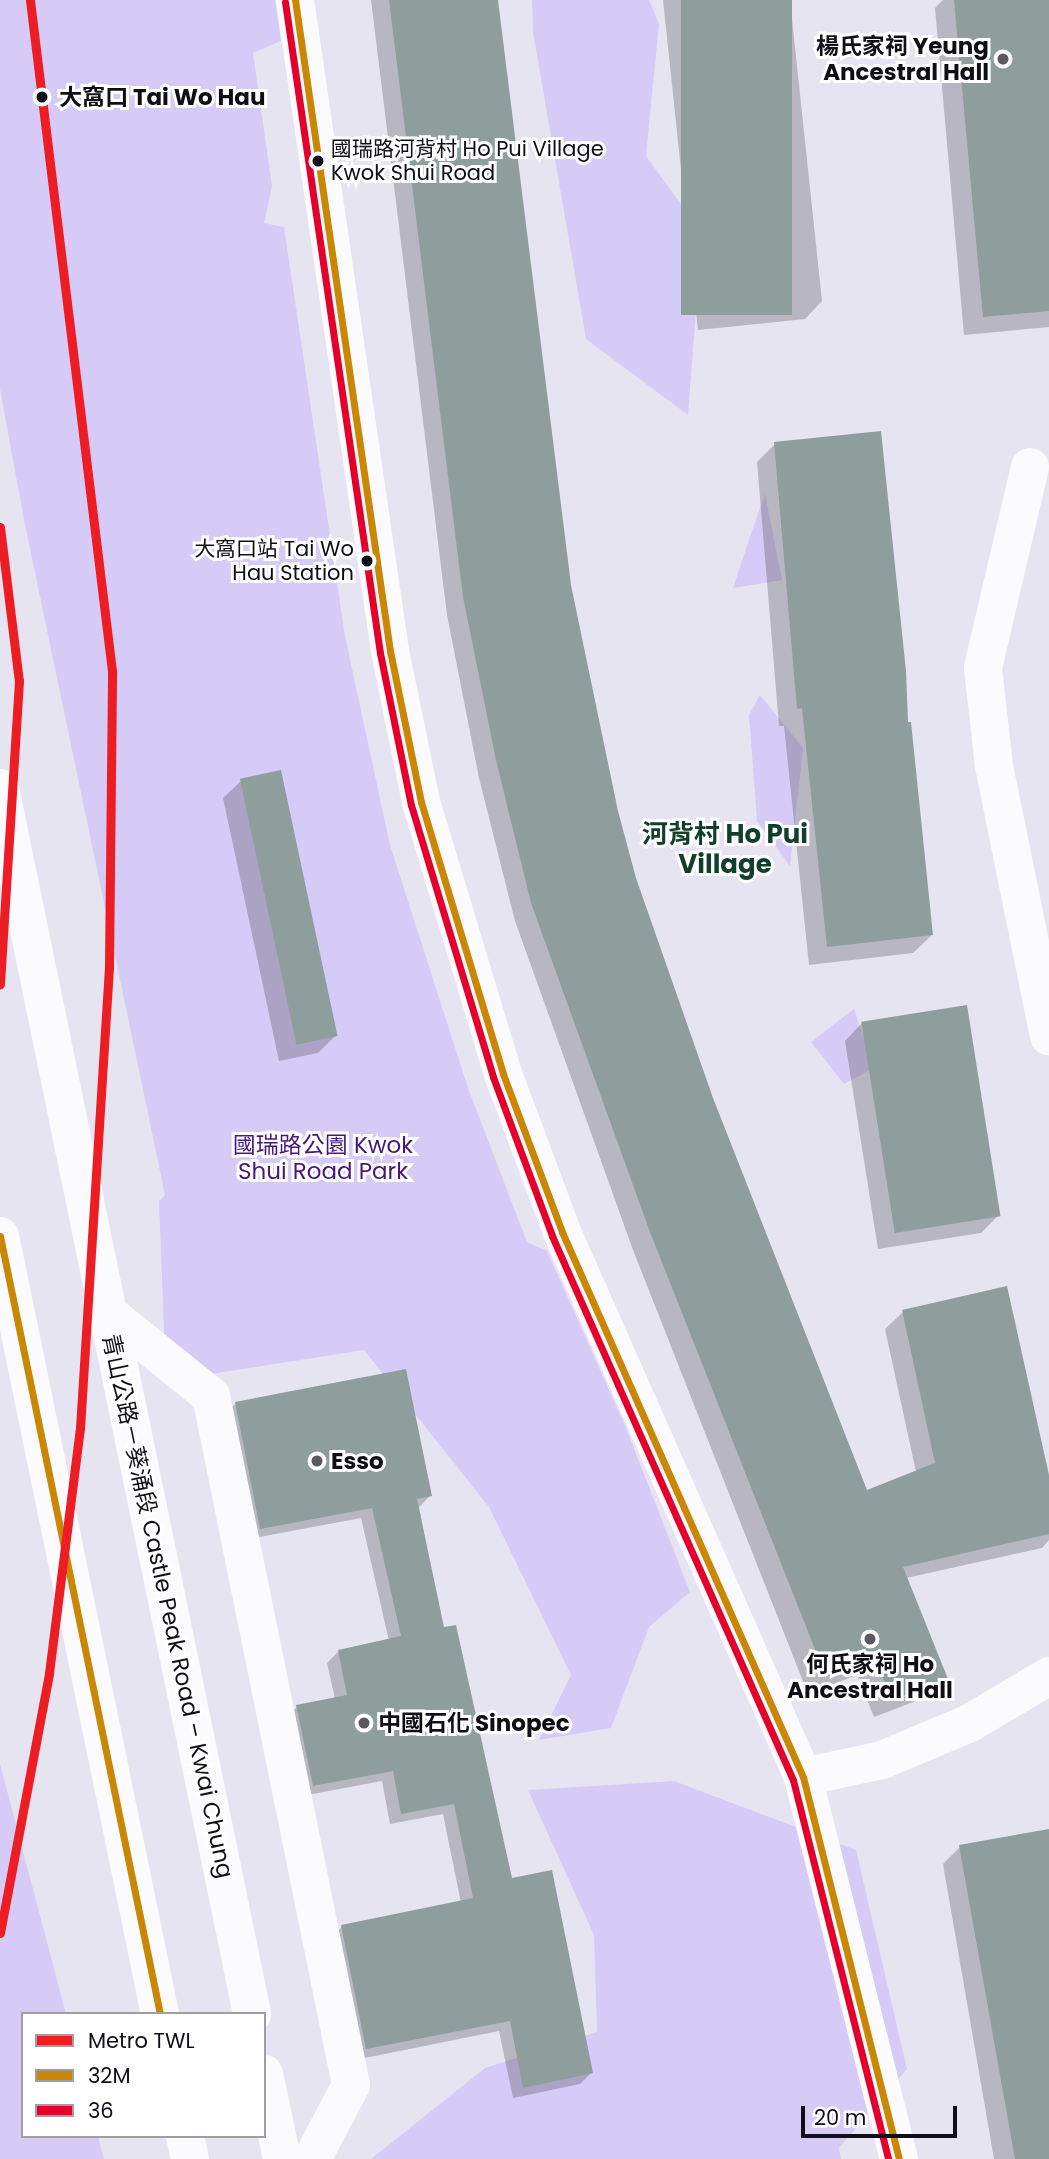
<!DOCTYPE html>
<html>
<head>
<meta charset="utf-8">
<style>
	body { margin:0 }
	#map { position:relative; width:1049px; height:2159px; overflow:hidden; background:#e7e4f1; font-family:Poppins,"Noto Sans TC",sans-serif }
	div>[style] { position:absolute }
	.green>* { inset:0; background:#d6cbf6 }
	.shadow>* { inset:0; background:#0003 }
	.building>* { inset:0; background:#8e9e9d; transform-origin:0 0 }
	.minor>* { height:38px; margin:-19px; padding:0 19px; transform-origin:19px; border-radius:19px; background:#fbfbfd }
	.major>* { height:38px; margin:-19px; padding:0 19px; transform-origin:19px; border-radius:19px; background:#fbfbfd }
	.bus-1>* { height:7px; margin:-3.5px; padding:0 3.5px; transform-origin:3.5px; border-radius:3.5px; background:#c98704 }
	.bus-2>* { height:7px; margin:-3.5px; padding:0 3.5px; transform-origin:3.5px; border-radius:3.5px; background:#e4002b }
	.metro-1>* { height:9px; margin:-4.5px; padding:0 4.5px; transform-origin:4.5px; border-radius:4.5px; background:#ed1d24 }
	.dots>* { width:19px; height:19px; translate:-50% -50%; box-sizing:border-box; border:4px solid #fff; border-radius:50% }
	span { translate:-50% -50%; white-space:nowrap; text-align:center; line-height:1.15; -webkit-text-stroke:6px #fff; paint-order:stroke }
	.bus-label { font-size:21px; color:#0f0d15 }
	.left { translate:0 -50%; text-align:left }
	.right { translate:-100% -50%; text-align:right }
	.poi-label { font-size:23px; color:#0f0d15; font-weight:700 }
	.stop-label { font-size:23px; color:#0f0d15; font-weight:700 }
	.park-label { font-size:23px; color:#45187f }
	.street-label { font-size:23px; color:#0f0d15 }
	.quarter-label { font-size:26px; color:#113f2c; font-weight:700 }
	.legend { position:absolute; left:21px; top:2012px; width:245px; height:126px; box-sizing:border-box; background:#fff; border:2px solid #9f9ea1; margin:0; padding:9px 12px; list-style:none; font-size:21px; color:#0f0d15 }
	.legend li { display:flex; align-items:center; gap:14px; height:35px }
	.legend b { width:35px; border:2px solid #9f9ea1 }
	.scale { position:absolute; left:801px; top:2106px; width:156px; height:32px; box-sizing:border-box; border:4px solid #0f0d15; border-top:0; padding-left:9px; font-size:21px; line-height:24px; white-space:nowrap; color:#0f0d15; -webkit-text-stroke:5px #fff; paint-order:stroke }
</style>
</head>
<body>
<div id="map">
	<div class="green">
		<i style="clip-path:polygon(0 0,275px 0,281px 41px,253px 53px,272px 186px,264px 223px,284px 227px,345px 636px,390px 845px,468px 1088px,527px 1242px,547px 1251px,626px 1428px,690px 1592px,649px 1627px,611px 1728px,539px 1740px,571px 1675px,489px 1507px,364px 1350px,166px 1381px,159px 1201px,165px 1195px,24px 520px,0 389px)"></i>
		<i style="clip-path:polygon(532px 0,649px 0,659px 24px,646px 156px,702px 233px,688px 415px,586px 339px,533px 32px)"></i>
		<i style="clip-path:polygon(765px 494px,782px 580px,733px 588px,751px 534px)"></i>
		<i style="clip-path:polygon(760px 695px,803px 748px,790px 866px,757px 821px,749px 715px)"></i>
		<i style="clip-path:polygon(854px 1009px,874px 1068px,844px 1084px,811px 1042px)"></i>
		<i style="clip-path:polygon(0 1764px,66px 2014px,23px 2014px,23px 2136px,98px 2136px,104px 2159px,0 2159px)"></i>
		<i style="clip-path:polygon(674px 1781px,856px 1850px,907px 2069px,839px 2148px,841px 2159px,371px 2159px,485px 2068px,597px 2032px,594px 1935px,528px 1790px)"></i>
	</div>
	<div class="shadow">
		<i style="clip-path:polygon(371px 0,497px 0,569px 586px,616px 811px,634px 879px,712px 1098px,867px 1492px,916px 1472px,885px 1329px,903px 1312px,1049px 1484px,1049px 1540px,1042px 1548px,906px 1578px,946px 1678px,929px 1696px,874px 1717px,857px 1675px,808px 1694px,633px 1250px,515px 921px,479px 778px,447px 615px)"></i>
		<i style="clip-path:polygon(663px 0,790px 0,822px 301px,805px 319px,698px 330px)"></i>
		<i style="clip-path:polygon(943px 0,1049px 0,1049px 327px,964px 335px,935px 8px)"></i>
		<i style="clip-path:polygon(775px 444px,906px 724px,932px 935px,913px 953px,809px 965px,784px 726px,779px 726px,757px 462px)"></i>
		<i style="clip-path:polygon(241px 781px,335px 1036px,318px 1053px,279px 1061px,223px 798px)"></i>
		<i style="clip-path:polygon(862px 1023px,999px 1215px,981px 1233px,878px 1249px,845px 1041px)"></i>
		<i style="clip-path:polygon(235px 1404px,430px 1496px,419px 1507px,442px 1630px,510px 1880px,591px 2073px,580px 2084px,513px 2098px,499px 2031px,355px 2060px,330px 1938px,342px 1927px,461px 1903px,443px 1814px,390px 1824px,382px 1781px,302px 1796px,286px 1718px,297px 1707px,335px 1699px,327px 1663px,339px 1651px,389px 1641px,361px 1518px,249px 1539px,224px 1415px)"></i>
		<i style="clip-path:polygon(1049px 1831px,1049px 2159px,994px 2159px,943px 1864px,960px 1847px)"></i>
	</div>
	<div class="building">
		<i style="clip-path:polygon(389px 0,498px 0,571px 585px,618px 811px,636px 878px,713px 1098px,867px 1490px,935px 1463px,902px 1310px,1007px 1286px,1049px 1475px,1049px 1534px,903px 1567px,948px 1679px,892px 1700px,875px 1658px,826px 1677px,650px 1232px,531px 903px,496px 760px,463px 597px)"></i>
		<i style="left:681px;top:0;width:111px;height:315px"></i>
		<i style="clip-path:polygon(954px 0,1049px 0,1049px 311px,983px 317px)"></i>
		<i style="clip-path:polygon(881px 431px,906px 671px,908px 722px,911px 722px,933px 935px,827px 947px,802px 708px,797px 709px,774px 442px)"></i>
		<i style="left:281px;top:770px;width:272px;height:42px;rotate:78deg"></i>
		<i style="left:967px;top:1005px;width:214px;height:107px;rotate:81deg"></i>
		<i style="clip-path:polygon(406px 1369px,432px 1496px,417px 1499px,444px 1627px,456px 1625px,512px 1878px,552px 1870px,593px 2073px,523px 2088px,510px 2021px,366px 2049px,341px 1925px,473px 1898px,454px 1804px,401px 1814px,393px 1771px,313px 1786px,296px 1705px,347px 1695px,338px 1650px,401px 1636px,372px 1508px,260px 1529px,235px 1402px)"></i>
		<i style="clip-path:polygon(1049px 1829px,1049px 2159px,1015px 2159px,959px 1845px)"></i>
	</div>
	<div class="minor">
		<i style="left:295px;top:0;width:658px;rotate:81.7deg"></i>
		<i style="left:390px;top:651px;width:154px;rotate:78.4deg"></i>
		<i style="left:421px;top:802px;width:284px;rotate:73.2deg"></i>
		<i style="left:503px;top:1074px;width:169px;rotate:69.5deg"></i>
		<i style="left:562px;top:1232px;width:596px;rotate:66.14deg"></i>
		<i style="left:803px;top:1777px;width:394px;rotate:75.9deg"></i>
		<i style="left:1030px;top:467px;width:206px;rotate:103.2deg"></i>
		<i style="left:983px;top:668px;width:99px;rotate:83.6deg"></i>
		<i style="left:994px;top:766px;width:276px;rotate:78.5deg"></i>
		<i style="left:108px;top:1313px;width:132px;rotate:38.9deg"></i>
		<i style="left:211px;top:1396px;width:703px;rotate:78.51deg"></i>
		<i style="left:351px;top:2085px;width:84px;rotate:117.8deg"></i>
		<i style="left:803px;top:1777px;width:81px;rotate:-12.1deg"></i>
		<i style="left:882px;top:1760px;width:95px;rotate:-22.8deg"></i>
		<i style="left:970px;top:1723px;width:92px;rotate:-30.7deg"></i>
	</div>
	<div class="major">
		<i style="left:0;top:788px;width:1252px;rotate:78.38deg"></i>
		<i style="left:0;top:1236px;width:794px;rotate:78.38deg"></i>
		<i style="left:264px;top:2074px;width:87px;rotate:78deg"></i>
		<i style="left:185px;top:2136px;width:24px;rotate:78deg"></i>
	</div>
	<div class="bus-1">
		<i style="left:295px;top:0;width:658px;rotate:81.7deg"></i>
		<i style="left:390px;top:651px;width:154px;rotate:78.4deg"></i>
		<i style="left:421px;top:802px;width:284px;rotate:73.2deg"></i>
		<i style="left:503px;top:1074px;width:169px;rotate:69.5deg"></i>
		<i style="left:562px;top:1232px;width:596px;rotate:66.14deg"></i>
		<i style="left:803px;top:1777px;width:394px;rotate:75.9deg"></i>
		<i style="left:0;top:1236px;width:794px;rotate:78.38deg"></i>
	</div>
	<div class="bus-2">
		<i style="left:285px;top:2px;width:658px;rotate:81.7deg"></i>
		<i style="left:380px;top:653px;width:155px;rotate:78.5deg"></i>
		<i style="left:411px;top:805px;width:284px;rotate:73.2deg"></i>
		<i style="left:493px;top:1077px;width:170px;rotate:69.6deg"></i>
		<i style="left:552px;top:1236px;width:595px;rotate:66.11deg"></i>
		<i style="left:793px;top:1780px;width:391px;rotate:75.9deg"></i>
	</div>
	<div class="metro-1">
		<i style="left:0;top:527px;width:155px;rotate:83deg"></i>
		<i style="left:19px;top:681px;width:304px;rotate:93.6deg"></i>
		<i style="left:0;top:1933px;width:265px;rotate:-79.3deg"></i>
		<i style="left:49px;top:1673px;width:247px;rotate:-82.8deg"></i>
		<i style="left:80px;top:1428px;width:463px;rotate:-86.4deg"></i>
		<i style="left:109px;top:966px;width:295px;rotate:-89.4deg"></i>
		<i style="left:112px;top:671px;width:676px;rotate:-96.97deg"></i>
	</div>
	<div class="dots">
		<i style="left:1003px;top:59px;background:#5b5862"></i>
		<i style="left:42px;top:97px;background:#0f0d15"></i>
		<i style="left:318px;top:161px;background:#0f0d15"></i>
		<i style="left:367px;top:561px;background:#0f0d15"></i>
		<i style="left:317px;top:1461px;background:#5b5862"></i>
		<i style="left:870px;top:1639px;background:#5b5862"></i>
		<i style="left:364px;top:1723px;background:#5b5862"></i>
	</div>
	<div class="bus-label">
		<span class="left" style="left:331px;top:161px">國瑞路河背村 Ho Pui Village<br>Kwok Shui Road</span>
		<span class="right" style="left:354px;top:561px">大窩口站 Tai Wo<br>Hau Station</span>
	</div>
	<div class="poi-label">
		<span class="right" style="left:989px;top:59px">楊氏家祠 Yeung<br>Ancestral Hall</span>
		<span class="left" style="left:331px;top:1461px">Esso</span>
		<span style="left:870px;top:1677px">何氏家祠 Ho<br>Ancestral Hall</span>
		<span class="left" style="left:378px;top:1723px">中國石化 Sinopec</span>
	</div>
	<div class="stop-label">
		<span class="left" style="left:59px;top:97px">大窩口 Tai Wo Hau</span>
	</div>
	<div class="park-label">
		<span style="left:323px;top:1158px">國瑞路公園 Kwok<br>Shui Road Park</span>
	</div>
	<div class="street-label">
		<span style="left:168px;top:1606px;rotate:78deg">青山公路－葵涌段 Castle Peak Road – Kwai Chung</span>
	</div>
	<div class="quarter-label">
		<span style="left:725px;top:850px">河背村 Ho Pui<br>Village</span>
	</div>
	<ul class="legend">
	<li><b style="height:9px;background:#ed1d24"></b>Metro TWL</li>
	<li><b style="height:9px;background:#c98704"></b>32M</li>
	<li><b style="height:9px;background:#e4002b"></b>36</li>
	</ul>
	<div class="scale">20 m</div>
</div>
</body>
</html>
